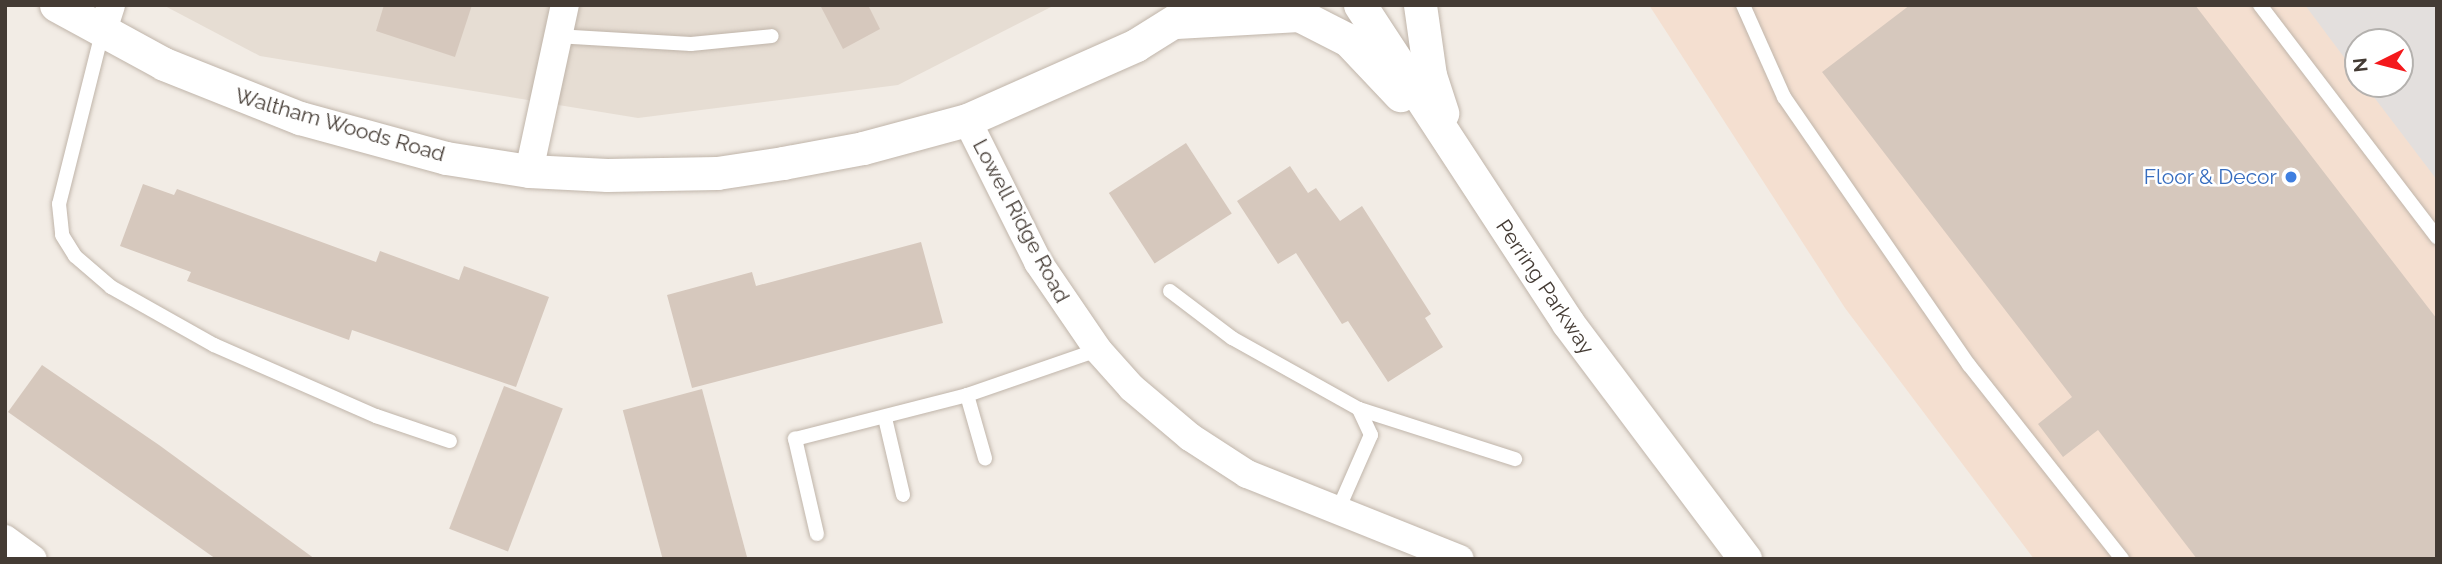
<!DOCTYPE html>
<html>
<head>
<meta charset="utf-8">
<style>
	body { margin:0 }
	#map { position:relative; width:2442px; height:564px; overflow:hidden; background:#f2ece5; font-family:Raleway,sans-serif }
	div>[style] { position:absolute }
	.residential>* { inset:0; background:#e6ddd3 }
	.commercial>* { inset:0; background:#f4dfd0 }
	.parking>* { inset:0; background:#e3dfdd }
	.building>* { inset:0; background:#d6c8bd; transform-origin:0 0 }
	.roads { filter:drop-shadow(0 0 2px #c0b5aa) drop-shadow(0 0 2px #c0b5aa) }
	.service>* { height:14px; margin:-7px; padding:0 7px; transform-origin:7px; border-radius:7px; background:#fff }
	.minor>* { height:28px; margin:-14px; padding:0 14px; transform-origin:14px; border-radius:14px; background:#fff }
	.tertiary>* { height:33px; margin:-16.5px; padding:0 16.5px; transform-origin:16.5px; border-radius:16.5px; background:#fff }
	.dots>* { width:19px; height:19px; translate:-50% -50%; box-sizing:border-box; border:4px solid #fff; border-radius:50% }
	span { translate:-50% -50%; white-space:nowrap; text-align:center; line-height:1.15; -webkit-text-stroke:5px #fff; paint-order:stroke }
	.street-label { font-size:21px; color:#443b34 }
	.shop-label { font-size:21px; color:#366cbe }
	.right { translate:-100% -50%; text-align:right }
	.frame { position:absolute; inset:0; border:7px solid #443b34; pointer-events:none }
	.north { position:absolute; left:2344px; top:28px; width:70px; height:70px; box-sizing:border-box; background:#fff; border:2px solid #b4b1ae; border-radius:50%; rotate:264deg; font-size:19px; font-weight:700; line-height:28px; text-align:center; color:#443b34 }
	.north::after { content:''; display:block; margin:auto; width:24px; height:32px; background:#f4191c; clip-path:polygon(50% 0,100% 100%,50% 72%,0 100%) }
</style>
</head>
<body>
<div id="map">
	<div class="residential">
		<i style="clip-path:polygon(163px 5px,1055px 5px,898px 85px,638px 118px,260px 56px)"></i>
	</div>
	<div class="commercial">
		<i style="clip-path:polygon(evenodd,1649px 5px,2437px 5px,2437px 559px,2034px 559px,1845px 308px,1649px 5px,2358px 42px,2400px 42px,2400px 84px,2358px 84px,2358px 42px)"></i>
	</div>
	<div class="parking">
		<i style="clip-path:polygon(2305px 5px,2437px 5px,2437px 180px,2364px 84px,2400px 84px,2400px 42px,2358px 42px,2358px 76px)"></i>
	</div>
	<div class="building">
		<i style="clip-path:polygon(384px 5px,472px 5px,455px 57px,376px 31px)"></i>
		<i style="clip-path:polygon(820px 5px,868px 5px,880px 29px,843px 49px)"></i>
		<i style="clip-path:polygon(1910px 5px,2195px 5px,2437px 319px,2437px 559px,2197px 559px,2098px 430px,2063px 457px,2038px 424px,2072px 397px,1822px 72px)"></i>
		<i style="left:1186px;top:143px;width:84px;height:92px;rotate:57deg"></i>
		<i style="clip-path:polygon(1290px 166px,1308px 193px,1316px 188px,1340px 221px,1362px 206px,1431px 314px,1425px 318px,1443px 347px,1388px 382px,1348px 321px,1342px 324px,1296px 253px,1278px 264px,1237px 201px)"></i>
		<i style="clip-path:polygon(143px 184px,174px 195px,177px 189px,376px 262px,380px 251px,459px 280px,464px 266px,549px 297px,516px 387px,352px 330px,349px 340px,187px 281px,191px 272px,120px 246px)"></i>
		<i style="clip-path:polygon(921px 242px,943px 323px,692px 388px,667px 295px,752px 272px,756px 286px)"></i>
		<i style="clip-path:polygon(42px 365px,159px 445px,315px 559px,216px 559px,8px 412px)"></i>
		<i style="left:504px;top:386px;width:63px;height:153px;rotate:21deg"></i>
		<i style="left:702px;top:389px;width:176px;height:82px;rotate:75deg"></i>
	</div>
	<div class="roads">
		<div class="service">
			<i style="left:1743px;top:5px;width:101px;rotate:66deg"></i>
			<i style="left:1784px;top:97px;width:326px;rotate:55.4deg"></i>
			<i style="left:1969px;top:365px;width:247px;rotate:51.7deg"></i>
			<i style="left:2260px;top:5px;width:292px;rotate:52.7deg"></i>
			<i style="left:102px;top:33px;width:176px;rotate:104.1deg"></i>
			<i style="left:59px;top:204px;width:31px;rotate:84deg"></i>
			<i style="left:62px;top:235px;width:25px;rotate:58deg"></i>
			<i style="left:75px;top:256px;width:48px;rotate:40.7deg"></i>
			<i style="left:111px;top:287px;width:118px;rotate:29.4deg"></i>
			<i style="left:214px;top:345px;width:177px;rotate:23.7deg"></i>
			<i style="left:376px;top:416px;width:78px;rotate:18.7deg"></i>
			<i style="left:556px;top:36px;width:135px;rotate:3.4deg"></i>
			<i style="left:691px;top:44px;width:81px;rotate:-5.6deg"></i>
			<i style="left:1170px;top:291px;width:78px;rotate:37.2deg"></i>
			<i style="left:1232px;top:338px;width:145px;rotate:29.2deg"></i>
			<i style="left:1359px;top:409px;width:164px;rotate:17.8deg"></i>
			<i style="left:967px;top:395px;width:66px;rotate:74.1deg"></i>
			<i style="left:885px;top:418px;width:79px;rotate:76.8deg"></i>
			<i style="left:1338px;top:510px;width:82px;rotate:-66.3deg"></i>
			<i style="left:1371px;top:435px;width:29px;rotate:-115deg"></i>
			<i style="left:817px;top:534px;width:98px;rotate:-103deg"></i>
			<i style="left:795px;top:439px;width:178px;rotate:-14.3deg"></i>
			<i style="left:967px;top:395px;width:139px;rotate:-19deg"></i>
		</div>
		<div class="minor">
			<i style="left:102px;top:33px;width:29px;rotate:-72deg"></i>
			<i style="left:967px;top:120px;width:159px;rotate:63.4deg"></i>
			<i style="left:1038px;top:262px;width:107px;rotate:55.7deg"></i>
			<i style="left:1098px;top:350px;width:51px;rotate:48.2deg"></i>
			<i style="left:1132px;top:388px;width:76px;rotate:40.2deg"></i>
			<i style="left:1190px;top:437px;width:68px;rotate:33deg"></i>
			<i style="left:1247px;top:474px;width:229px;rotate:21.8deg"></i>
			<i style="left:529px;top:171px;width:170px;rotate:-77.8deg"></i>
			<i style="left:5px;top:539px;width:34px;rotate:36deg"></i>
		</div>
		<div class="tertiary">
			<i style="left:56px;top:5px;width:123px;rotate:28.6deg"></i>
			<i style="left:164px;top:64px;width:146px;rotate:21.7deg"></i>
			<i style="left:300px;top:118px;width:151px;rotate:15.3deg"></i>
			<i style="left:446px;top:158px;width:84px;rotate:8.9deg"></i>
			<i style="left:529px;top:171px;width:78px;rotate:2.9deg"></i>
			<i style="left:607px;top:175px;width:110px;rotate:-1deg"></i>
			<i style="left:717px;top:173px;width:67px;rotate:-8.6deg"></i>
			<i style="left:783px;top:163px;width:81px;rotate:-10.6deg"></i>
			<i style="left:863px;top:148px;width:108px;rotate:-15.1deg"></i>
			<i style="left:967px;top:120px;width:185px;rotate:-23.9deg"></i>
			<i style="left:1136px;top:45px;width:75px;rotate:-32deg"></i>
			<i style="left:1360px;top:5px;width:380px;rotate:56.8deg"></i>
			<i style="left:1568px;top:323px;width:295px;rotate:53.1deg"></i>
			<i style="left:1420px;top:5px;width:71px;rotate:81.9deg"></i>
			<i style="left:1430px;top:75px;width:40px;rotate:72deg"></i>
			<i style="left:1176px;top:22px;width:123px;rotate:-3.3deg"></i>
			<i style="left:1299px;top:15px;width:55px;rotate:27deg"></i>
			<i style="left:1348px;top:40px;width:76px;rotate:46.6deg"></i>
		</div>
	</div>
	<div class="dots">
		<i style="left:2291px;top:177px;background:#3f7fe0"></i>
	</div>
	<div class="street-label">
		<span style="left:340px;top:125px;rotate:16deg">Waltham Woods Road</span>
		<span style="left:1021px;top:221px;rotate:62deg">Lowell Ridge Road</span>
		<span style="left:1545px;top:287px;rotate:56deg">Perring Parkway</span>
	</div>
	<div class="shop-label">
		<span class="right" style="left:2277px;top:177px">Floor &amp; Decor</span>
	</div>
	<div class="frame"></div>
	<div class="north">N</div>
</div>
</body>
</html>
